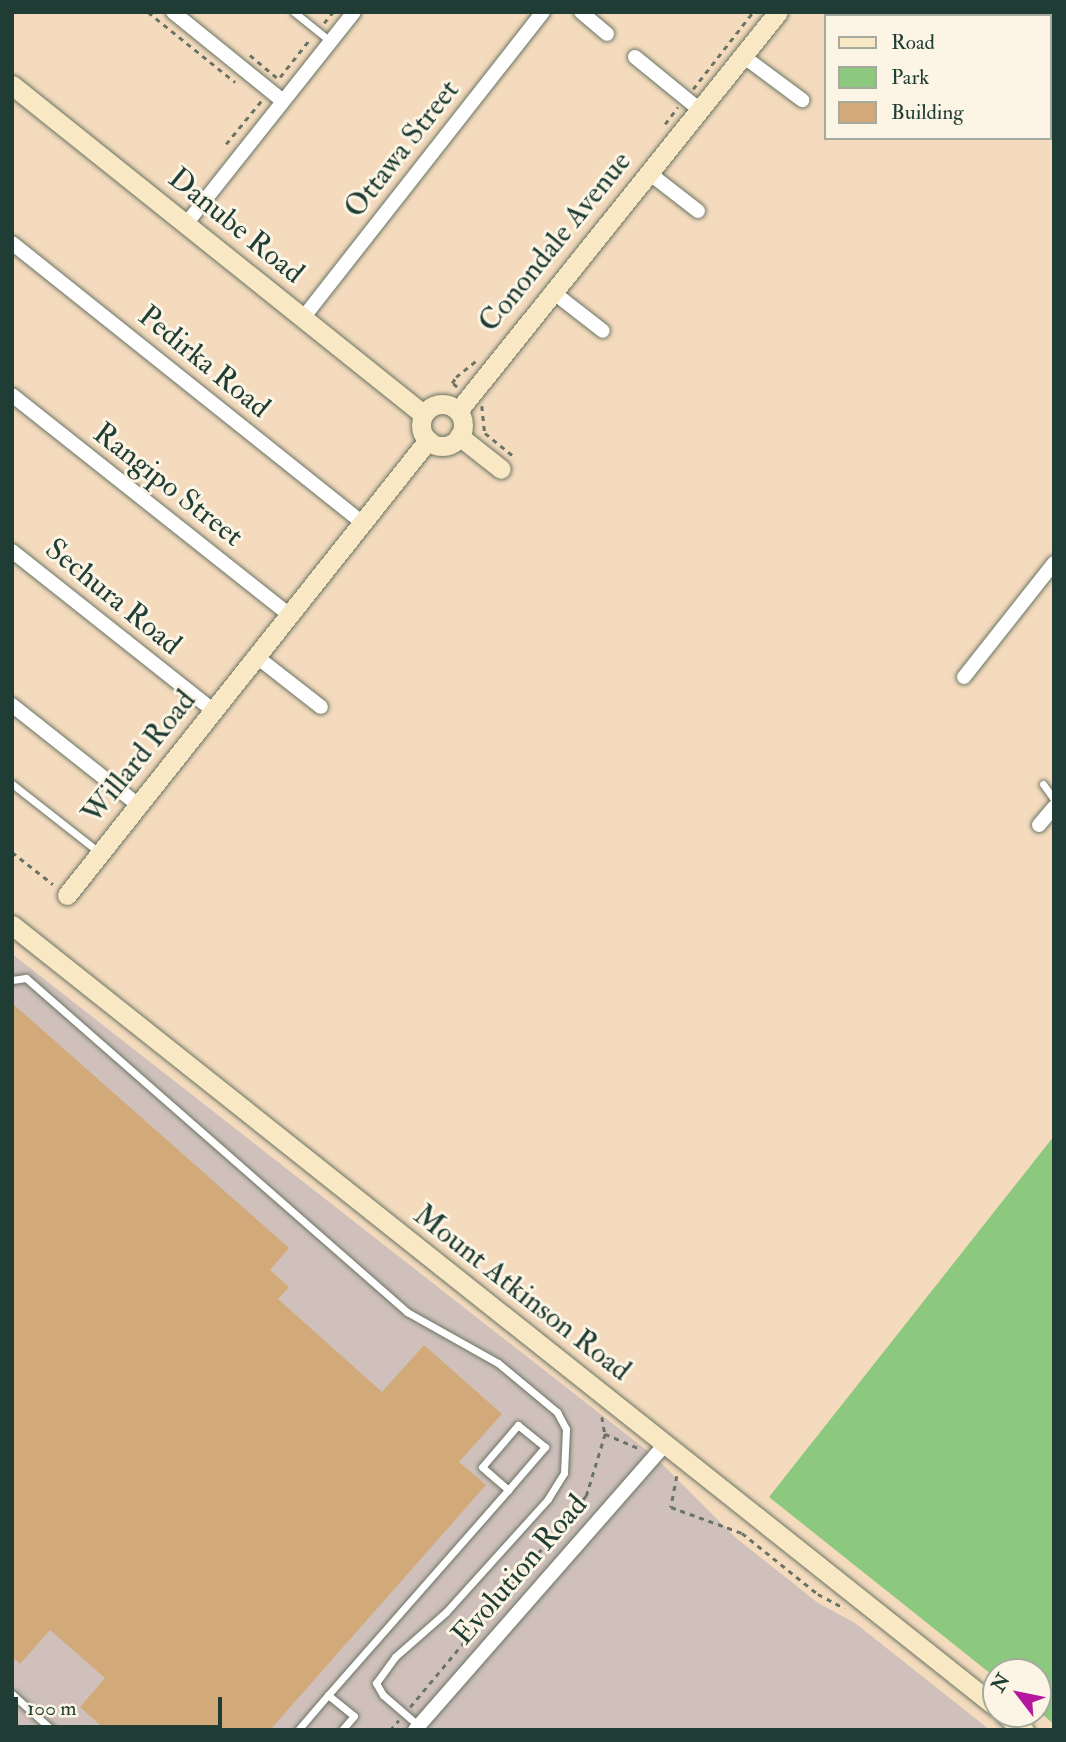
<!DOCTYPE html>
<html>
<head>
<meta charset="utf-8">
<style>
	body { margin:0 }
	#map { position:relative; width:1066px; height:1742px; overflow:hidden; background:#f4dbbe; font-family:"IM FELL Double Pica",serif }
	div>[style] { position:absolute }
	.industrial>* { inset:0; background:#cfc0bb }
	.green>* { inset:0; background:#8cc97f }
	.building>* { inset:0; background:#d2aa7a }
	.path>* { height:2.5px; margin-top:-1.25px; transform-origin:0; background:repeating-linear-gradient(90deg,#6a7464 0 5px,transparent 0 10px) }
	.roads { filter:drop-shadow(0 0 2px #6a7464) drop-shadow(0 0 2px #6a7464) }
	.lane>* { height:7px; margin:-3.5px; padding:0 3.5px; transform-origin:3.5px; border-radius:3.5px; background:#fff }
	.street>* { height:14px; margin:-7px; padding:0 7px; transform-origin:7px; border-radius:7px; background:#fff }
	.secondary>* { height:19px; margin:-9.5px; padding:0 9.5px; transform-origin:9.5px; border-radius:9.5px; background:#f8e8c3 }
	.secondary>.ring { margin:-9.5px; padding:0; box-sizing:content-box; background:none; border:19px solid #f8e8c3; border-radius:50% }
	span { translate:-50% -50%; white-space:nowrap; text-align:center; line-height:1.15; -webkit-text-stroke:6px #fcf5e5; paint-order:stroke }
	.street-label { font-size:30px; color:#1f3d34 }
	.frame { position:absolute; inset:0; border:14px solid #1f3d34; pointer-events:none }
	.legend { position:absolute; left:824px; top:14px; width:228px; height:126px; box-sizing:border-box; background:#fcf5e5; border:2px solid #a4ab9e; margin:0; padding:9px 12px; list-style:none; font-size:21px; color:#1f3d34 }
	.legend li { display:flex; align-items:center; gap:14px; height:35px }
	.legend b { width:35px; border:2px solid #a4ab9e }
	.north { position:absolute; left:982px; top:1658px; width:70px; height:70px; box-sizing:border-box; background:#fcf5e5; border:2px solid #a4ab9e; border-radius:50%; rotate:302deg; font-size:19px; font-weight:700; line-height:28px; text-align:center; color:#1f3d34 }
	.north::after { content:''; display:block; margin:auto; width:24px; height:32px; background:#b5179e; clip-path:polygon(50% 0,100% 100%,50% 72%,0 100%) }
	.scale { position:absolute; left:14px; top:1697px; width:208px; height:32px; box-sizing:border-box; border:4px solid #1f3d34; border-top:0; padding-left:9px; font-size:21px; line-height:24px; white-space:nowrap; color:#1f3d34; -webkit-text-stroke:5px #fcf5e5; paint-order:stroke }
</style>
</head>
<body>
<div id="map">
	<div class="industrial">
		<i style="clip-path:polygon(12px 954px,654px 1456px,736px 1538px,818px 1603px,855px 1623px,990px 1730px,12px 1730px)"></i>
	</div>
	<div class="green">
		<i style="clip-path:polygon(1054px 1136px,1054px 1724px,1038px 1711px,1038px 1672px,996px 1672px,996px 1678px,769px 1497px)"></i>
	</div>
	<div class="building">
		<i style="clip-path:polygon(12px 1003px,289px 1248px,270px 1270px,289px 1287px,278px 1299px,382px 1392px,424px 1345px,502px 1414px,459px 1462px,486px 1485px,270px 1730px,106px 1730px,80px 1707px,105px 1678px,50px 1630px,20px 1664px,12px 1657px)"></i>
	</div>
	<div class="path">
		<i style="left:148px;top:12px;width:112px;rotate:38.8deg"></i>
		<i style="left:324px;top:23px;width:14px;rotate:-51deg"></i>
		<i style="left:250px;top:55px;width:38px;rotate:40deg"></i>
		<i style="left:280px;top:77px;width:48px;rotate:-51.7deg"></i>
		<i style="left:693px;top:89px;width:98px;rotate:-52.1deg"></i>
		<i style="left:665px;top:124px;width:21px;rotate:-53deg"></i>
		<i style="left:226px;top:144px;width:57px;rotate:-50.7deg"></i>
		<i style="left:457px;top:387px;width:6px;rotate:-141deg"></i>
		<i style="left:452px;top:383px;width:7px;rotate:-56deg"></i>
		<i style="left:456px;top:377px;width:28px;rotate:-39deg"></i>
		<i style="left:482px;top:406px;width:27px;rotate:84deg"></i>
		<i style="left:485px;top:433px;width:35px;rotate:39deg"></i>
		<i style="left:12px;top:852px;width:52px;rotate:38deg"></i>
		<i style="left:602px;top:1417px;width:17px;rotate:80deg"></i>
		<i style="left:605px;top:1434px;width:39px;rotate:23deg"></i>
		<i style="left:677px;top:1476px;width:32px;rotate:101deg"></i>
		<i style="left:671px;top:1507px;width:76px;rotate:20.1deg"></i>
		<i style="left:742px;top:1533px;width:97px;rotate:38.8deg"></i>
		<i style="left:818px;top:1594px;width:30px;rotate:28deg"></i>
		<i style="left:410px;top:1707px;width:275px;rotate:-50.2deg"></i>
		<i style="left:586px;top:1496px;width:65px;rotate:-73deg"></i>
		<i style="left:390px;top:1730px;width:13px;rotate:-48deg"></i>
	</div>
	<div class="roads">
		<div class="lane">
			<i style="left:294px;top:12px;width:46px;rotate:38.9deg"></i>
			<i style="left:12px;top:784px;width:112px;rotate:38.1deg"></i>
			<i style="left:1043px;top:784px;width:19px;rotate:54deg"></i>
			<i style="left:12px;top:980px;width:14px;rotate:-8deg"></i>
			<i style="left:26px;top:978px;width:507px;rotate:41.24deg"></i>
			<i style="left:407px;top:1312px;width:104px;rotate:29.3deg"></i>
			<i style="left:498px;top:1363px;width:77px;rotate:39.7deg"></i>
			<i style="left:557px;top:1412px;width:19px;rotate:62deg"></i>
			<i style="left:566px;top:1429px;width:44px;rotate:92.6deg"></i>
			<i style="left:564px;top:1473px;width:31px;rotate:122deg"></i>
			<i style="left:548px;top:1499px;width:152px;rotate:132.1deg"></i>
			<i style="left:446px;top:1612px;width:68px;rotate:138.6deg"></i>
			<i style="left:395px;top:1657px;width:32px;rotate:126deg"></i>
			<i style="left:376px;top:1683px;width:14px;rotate:60deg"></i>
			<i style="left:383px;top:1695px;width:48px;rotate:40.7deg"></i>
			<i style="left:12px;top:1694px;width:54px;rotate:42deg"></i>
			<i style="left:328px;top:1695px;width:33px;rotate:39deg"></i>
			<i style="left:354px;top:1716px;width:18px;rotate:131deg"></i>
			<i style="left:298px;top:1730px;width:46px;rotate:-49.4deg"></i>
			<i style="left:328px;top:1695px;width:273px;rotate:-48.7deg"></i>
			<i style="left:508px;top:1490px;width:57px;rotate:-49.3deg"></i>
			<i style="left:545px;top:1447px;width:35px;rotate:-141deg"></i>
			<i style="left:518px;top:1425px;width:55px;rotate:130.6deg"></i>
			<i style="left:482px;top:1467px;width:35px;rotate:41deg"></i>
		</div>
		<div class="street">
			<i style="left:173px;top:12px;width:141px;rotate:39deg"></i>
			<i style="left:581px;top:12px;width:34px;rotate:40deg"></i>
			<i style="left:919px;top:12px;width:6px;rotate:45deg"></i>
			<i style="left:1002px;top:16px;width:4px;rotate:-63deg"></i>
			<i style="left:743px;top:56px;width:74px;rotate:36.7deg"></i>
			<i style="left:635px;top:57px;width:84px;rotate:39.2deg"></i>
			<i style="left:1050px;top:117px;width:4px;rotate:27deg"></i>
			<i style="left:649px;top:173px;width:62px;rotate:37.8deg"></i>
			<i style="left:186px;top:224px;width:270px;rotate:-51.6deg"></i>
			<i style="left:12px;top:243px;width:449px;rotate:38.6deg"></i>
			<i style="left:553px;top:292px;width:63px;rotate:38deg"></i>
			<i style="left:303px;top:318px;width:389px;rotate:-51.9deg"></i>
			<i style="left:12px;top:395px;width:355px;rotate:38.4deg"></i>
			<i style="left:12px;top:551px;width:258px;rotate:38.4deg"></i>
			<i style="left:257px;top:657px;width:81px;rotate:38deg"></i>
			<i style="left:964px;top:677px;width:145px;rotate:-51.7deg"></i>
			<i style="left:12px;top:705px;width:161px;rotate:38.4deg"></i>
			<i style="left:1039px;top:825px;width:23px;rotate:-50deg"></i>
			<i style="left:415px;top:1730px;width:380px;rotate:-48.8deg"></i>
		</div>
		<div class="secondary">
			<i style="left:12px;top:85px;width:526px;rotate:38.68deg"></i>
			<i class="ring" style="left:421px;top:404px;width:23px;height:23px"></i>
			<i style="left:458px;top:411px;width:511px;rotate:-51.27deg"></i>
			<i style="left:459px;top:436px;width:53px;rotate:38.2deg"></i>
			<i style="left:67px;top:895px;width:581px;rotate:-51.57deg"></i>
			<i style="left:12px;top:925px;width:1257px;rotate:38.47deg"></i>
			<i style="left:1004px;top:1714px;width:26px;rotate:39deg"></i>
		</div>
	</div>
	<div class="street-label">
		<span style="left:402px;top:149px;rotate:-52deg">Ottawa Street</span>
		<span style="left:236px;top:226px;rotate:39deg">Danube Road</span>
		<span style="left:555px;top:242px;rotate:-51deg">Conondale Avenue</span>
		<span style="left:204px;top:362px;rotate:39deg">Pedirka Road</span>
		<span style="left:168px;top:485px;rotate:38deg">Rangipo Street</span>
		<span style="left:113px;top:597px;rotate:39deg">Sechura Road</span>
		<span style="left:139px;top:757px;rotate:-51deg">Willard Road</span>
		<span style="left:522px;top:1293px;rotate:38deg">Mount Atkinson Road</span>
		<span style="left:520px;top:1570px;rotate:-49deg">Evolution Road</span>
	</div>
	<div class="frame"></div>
	<ul class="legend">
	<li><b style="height:9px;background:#f8e8c3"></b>Road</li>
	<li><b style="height:19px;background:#8cc97f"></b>Park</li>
	<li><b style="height:19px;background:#d2aa7a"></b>Building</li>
	</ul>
	<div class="north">N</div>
	<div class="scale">100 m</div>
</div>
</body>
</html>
